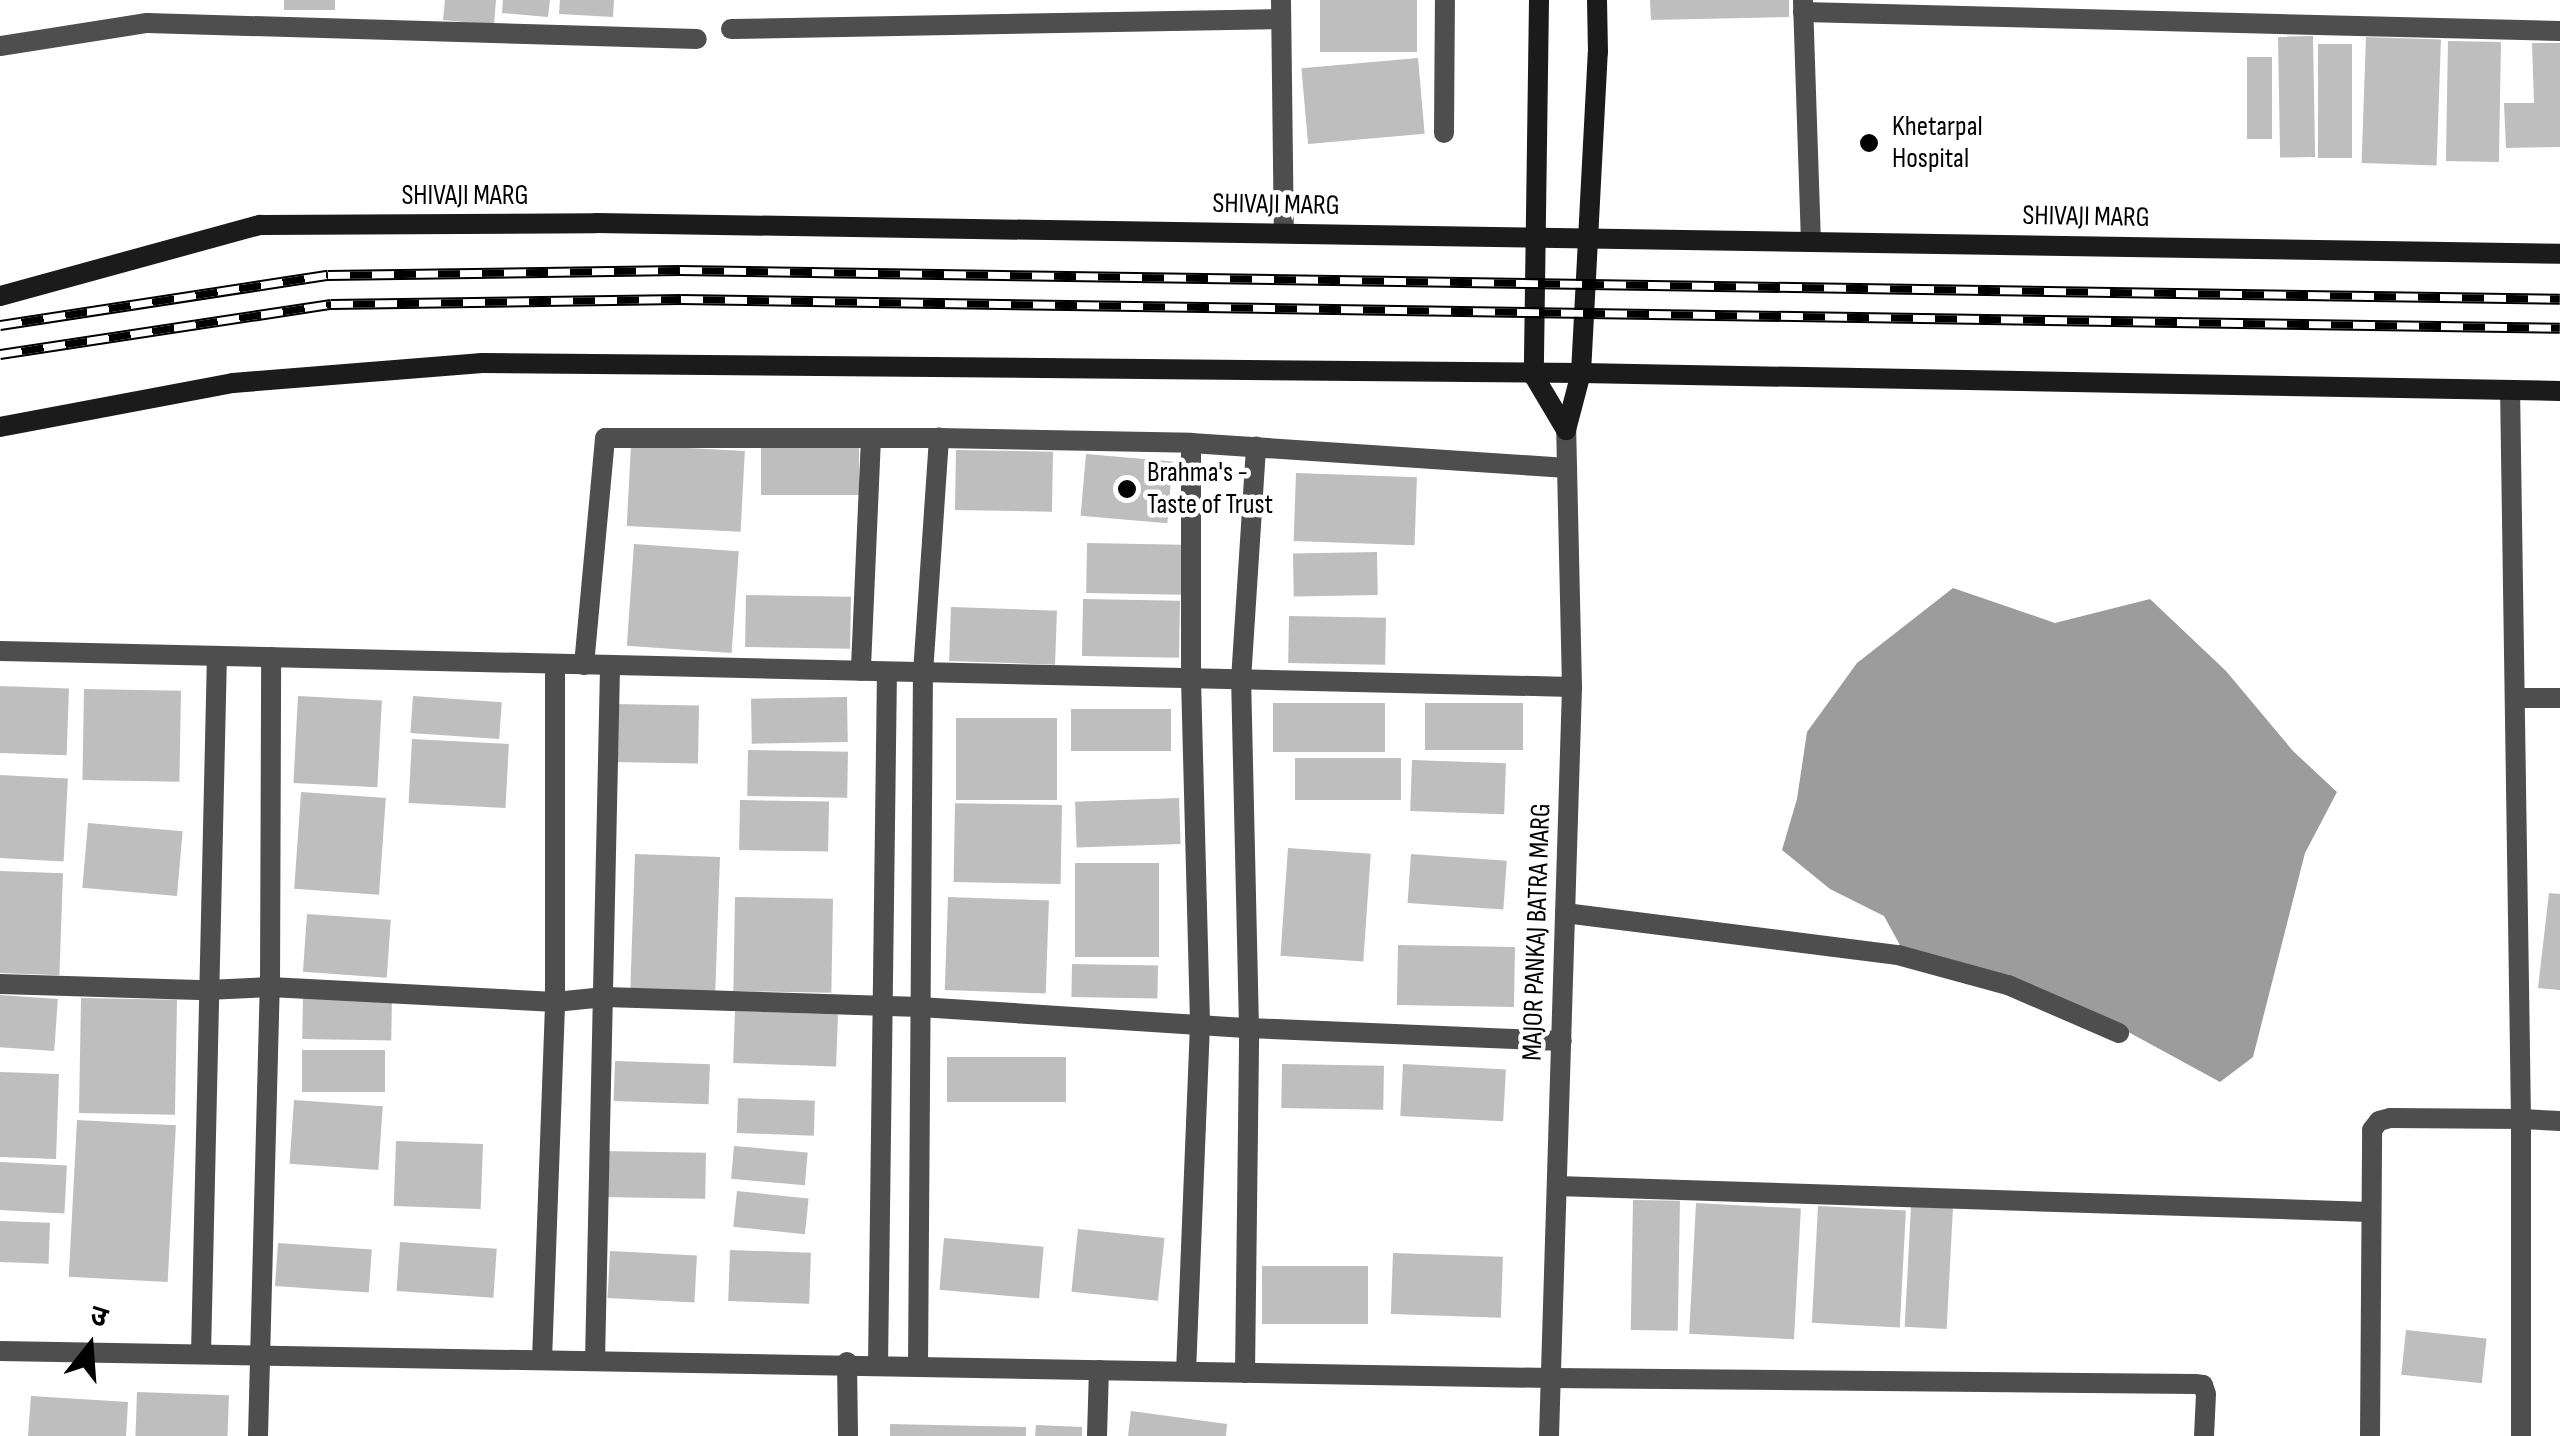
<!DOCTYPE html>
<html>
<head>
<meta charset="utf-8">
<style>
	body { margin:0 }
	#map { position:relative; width:2560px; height:1436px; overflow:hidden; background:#fff; font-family:"Sofia Sans Condensed","Noto Sans Devanagari",sans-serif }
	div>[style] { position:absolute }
	.water>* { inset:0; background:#9c9c9c }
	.building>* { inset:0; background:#bebebe; transform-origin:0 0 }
	.street>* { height:20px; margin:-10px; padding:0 10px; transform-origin:10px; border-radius:10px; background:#4e4e4e }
	.secondary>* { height:20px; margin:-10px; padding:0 10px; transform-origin:10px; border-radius:10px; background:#1b1b1b }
	.rail>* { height:11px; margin-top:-5.5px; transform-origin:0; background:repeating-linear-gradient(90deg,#fff 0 22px,#000 0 44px); box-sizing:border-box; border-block:2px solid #000 }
	.dots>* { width:28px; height:28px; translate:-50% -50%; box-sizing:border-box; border:5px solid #fff; border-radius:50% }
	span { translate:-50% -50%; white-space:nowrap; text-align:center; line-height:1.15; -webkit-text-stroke:9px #fff; paint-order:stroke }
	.poi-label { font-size:28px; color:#000 }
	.left { translate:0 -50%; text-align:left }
	.street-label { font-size:28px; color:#000 }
	.north { position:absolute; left:40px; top:1296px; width:100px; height:100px; -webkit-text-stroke:8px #fff; paint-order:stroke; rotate:17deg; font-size:28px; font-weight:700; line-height:40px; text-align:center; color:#000 }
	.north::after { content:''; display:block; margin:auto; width:35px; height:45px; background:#000; clip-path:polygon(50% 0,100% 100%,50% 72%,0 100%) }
</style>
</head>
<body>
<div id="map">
	<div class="water">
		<i style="clip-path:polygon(1953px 588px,2055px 623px,2150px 599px,2226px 671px,2293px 751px,2337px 792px,2305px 853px,2253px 1057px,2220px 1082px,2088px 1010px,1907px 958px,1884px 916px,1830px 889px,1782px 850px,1797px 799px,1807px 732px,1857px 663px)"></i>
	</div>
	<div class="building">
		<i style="left:284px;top:0;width:51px;height:10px"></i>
		<i style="clip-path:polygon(445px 0,496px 0,494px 25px,443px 20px)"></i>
		<i style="clip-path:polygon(503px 0,550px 0,548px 17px,502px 13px)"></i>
		<i style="clip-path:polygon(560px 0,614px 0,613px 17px,559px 14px)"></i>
		<i style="left:1320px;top:0;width:97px;height:52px"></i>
		<i style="clip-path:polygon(1650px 0,1789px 0,1789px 17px,1651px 20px)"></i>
		<i style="left:2313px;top:36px;width:121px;height:35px;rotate:89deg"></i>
		<i style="left:2366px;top:37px;width:75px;height:126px;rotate:2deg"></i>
		<i style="left:2448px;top:41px;width:53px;height:120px;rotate:1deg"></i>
		<i style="clip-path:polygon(2532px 43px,2560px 43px,2560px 147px,2506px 148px,2504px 103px,2534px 103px)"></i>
		<i style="left:2318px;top:44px;width:34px;height:114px"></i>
		<i style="left:2247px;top:57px;width:25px;height:82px"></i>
		<i style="left:1418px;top:58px;width:76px;height:117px;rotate:85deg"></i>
		<i style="left:631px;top:445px;width:114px;height:81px;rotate:3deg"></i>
		<i style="left:761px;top:445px;width:98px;height:50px"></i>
		<i style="left:956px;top:450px;width:97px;height:60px;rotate:1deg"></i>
		<i style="left:1086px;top:454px;width:87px;height:62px;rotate:5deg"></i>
		<i style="left:1296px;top:473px;width:121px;height:68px;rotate:2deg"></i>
		<i style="left:1087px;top:543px;width:95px;height:50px;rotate:1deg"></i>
		<i style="left:634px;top:544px;width:105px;height:102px;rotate:4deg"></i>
		<i style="left:1377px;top:552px;width:43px;height:84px;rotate:89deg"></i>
		<i style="left:746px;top:595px;width:105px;height:52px;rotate:1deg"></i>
		<i style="left:1083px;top:599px;width:97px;height:57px;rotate:1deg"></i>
		<i style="left:951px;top:607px;width:106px;height:54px;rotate:2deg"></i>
		<i style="left:1289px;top:616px;width:97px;height:47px;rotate:1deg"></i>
		<i style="left:0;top:686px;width:69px;height:67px;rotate:2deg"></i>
		<i style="left:84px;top:689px;width:97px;height:91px;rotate:1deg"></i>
		<i style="left:298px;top:696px;width:84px;height:87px;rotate:3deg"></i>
		<i style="left:413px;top:696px;width:89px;height:37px;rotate:4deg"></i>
		<i style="left:847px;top:697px;width:45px;height:96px;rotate:89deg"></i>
		<i style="left:1273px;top:703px;width:112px;height:49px"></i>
		<i style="left:1425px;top:703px;width:98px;height:47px"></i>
		<i style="left:613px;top:704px;width:86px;height:58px;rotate:1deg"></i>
		<i style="left:1071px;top:709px;width:100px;height:42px"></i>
		<i style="left:956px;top:718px;width:101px;height:82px"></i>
		<i style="left:412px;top:739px;width:97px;height:64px;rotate:3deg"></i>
		<i style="left:748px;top:750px;width:100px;height:46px;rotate:1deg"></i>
		<i style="left:1295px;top:758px;width:106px;height:42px"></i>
		<i style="left:1412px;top:760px;width:94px;height:51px;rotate:2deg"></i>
		<i style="left:0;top:775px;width:68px;height:83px;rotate:3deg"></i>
		<i style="left:301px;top:792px;width:85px;height:97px;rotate:4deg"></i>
		<i style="left:1179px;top:798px;width:46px;height:104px;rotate:88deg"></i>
		<i style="left:740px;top:800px;width:89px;height:50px;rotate:1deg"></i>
		<i style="left:1062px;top:805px;width:79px;height:107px;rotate:91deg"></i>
		<i style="left:88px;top:823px;width:95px;height:65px;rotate:5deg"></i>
		<i style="left:1288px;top:848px;width:83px;height:108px;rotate:4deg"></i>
		<i style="left:635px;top:854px;width:85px;height:141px;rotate:2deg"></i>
		<i style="left:1411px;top:854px;width:96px;height:49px;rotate:4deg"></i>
		<i style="left:1075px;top:863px;width:84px;height:94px"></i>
		<i style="left:0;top:871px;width:63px;height:102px;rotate:2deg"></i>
		<i style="clip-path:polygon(2549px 893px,2560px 894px,2560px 990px,2538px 988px)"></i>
		<i style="left:735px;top:897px;width:98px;height:94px;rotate:1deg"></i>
		<i style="left:948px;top:897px;width:101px;height:93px;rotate:2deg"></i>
		<i style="left:307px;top:914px;width:84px;height:58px;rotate:4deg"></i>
		<i style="left:1398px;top:945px;width:117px;height:60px;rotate:1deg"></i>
		<i style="left:1072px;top:964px;width:86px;height:33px;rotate:1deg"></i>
		<i style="left:0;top:995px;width:58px;height:52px;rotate:4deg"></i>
		<i style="left:303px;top:996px;width:89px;height:43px;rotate:1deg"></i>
		<i style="left:81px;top:998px;width:96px;height:115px;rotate:1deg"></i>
		<i style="left:735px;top:1011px;width:103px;height:52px;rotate:2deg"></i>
		<i style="left:302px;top:1050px;width:83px;height:42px"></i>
		<i style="left:947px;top:1057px;width:119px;height:45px"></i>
		<i style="left:615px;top:1061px;width:95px;height:40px;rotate:2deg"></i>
		<i style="left:1282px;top:1064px;width:102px;height:44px;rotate:1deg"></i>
		<i style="left:1403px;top:1064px;width:103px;height:52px;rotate:3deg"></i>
		<i style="left:0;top:1072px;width:59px;height:85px;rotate:2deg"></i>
		<i style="left:738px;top:1098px;width:77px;height:35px;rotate:2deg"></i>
		<i style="left:294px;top:1100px;width:89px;height:64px;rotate:4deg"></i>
		<i style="left:77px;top:1120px;width:99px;height:157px;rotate:3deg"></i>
		<i style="left:396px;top:1141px;width:87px;height:65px;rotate:2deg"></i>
		<i style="left:734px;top:1146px;width:74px;height:33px;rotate:5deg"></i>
		<i style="left:602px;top:1151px;width:104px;height:46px;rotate:1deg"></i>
		<i style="left:0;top:1162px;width:67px;height:48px;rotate:3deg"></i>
		<i style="left:737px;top:1191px;width:72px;height:36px;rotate:6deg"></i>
		<i style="left:1633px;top:1200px;width:47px;height:130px;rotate:1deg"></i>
		<i style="left:1696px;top:1203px;width:105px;height:131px;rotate:3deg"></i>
		<i style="left:1818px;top:1206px;width:88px;height:117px;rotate:3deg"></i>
		<i style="left:1911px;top:1206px;width:42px;height:121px;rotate:3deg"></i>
		<i style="left:0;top:1221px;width:50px;height:41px;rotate:2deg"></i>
		<i style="left:1078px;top:1229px;width:87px;height:63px;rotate:6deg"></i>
		<i style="left:944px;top:1238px;width:100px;height:52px;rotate:5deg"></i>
		<i style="left:400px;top:1242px;width:97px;height:49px;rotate:4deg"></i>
		<i style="left:278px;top:1243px;width:94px;height:43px;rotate:4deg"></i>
		<i style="left:730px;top:1250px;width:81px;height:51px;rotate:2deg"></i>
		<i style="left:610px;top:1251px;width:87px;height:47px;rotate:3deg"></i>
		<i style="left:1393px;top:1253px;width:110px;height:61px;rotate:2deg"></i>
		<i style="left:1262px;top:1266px;width:106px;height:58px"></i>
		<i style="left:2406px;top:1330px;width:81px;height:45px;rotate:6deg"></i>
		<i style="left:137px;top:1392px;width:92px;height:44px;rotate:2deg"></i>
		<i style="clip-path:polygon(31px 1396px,128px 1402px,126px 1436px,28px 1436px)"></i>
		<i style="clip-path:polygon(1131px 1411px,1227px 1424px,1226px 1436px,1128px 1436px)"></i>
		<i style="clip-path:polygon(890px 1424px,1026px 1427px,1026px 1436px,890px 1436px)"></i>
		<i style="clip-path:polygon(1036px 1425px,1082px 1427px,1082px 1436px,1035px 1436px)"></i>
	</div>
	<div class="street">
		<i style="left:1281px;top:0;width:233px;rotate:89.3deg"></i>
		<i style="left:1803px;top:2px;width:237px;rotate:88.1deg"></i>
		<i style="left:1803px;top:12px;width:757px;rotate:1.44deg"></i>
		<i style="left:731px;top:29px;width:550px;rotate:-1.04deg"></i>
		<i style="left:0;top:46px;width:149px;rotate:-8.9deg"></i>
		<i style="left:147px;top:23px;width:550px;rotate:1.67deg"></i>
		<i style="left:1444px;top:133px;width:133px;rotate:-89.6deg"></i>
		<i style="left:871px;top:438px;width:68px"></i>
		<i style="left:1191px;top:443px;width:377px;rotate:3.8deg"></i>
		<i style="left:0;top:651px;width:1572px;rotate:1.31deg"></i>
		<i style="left:584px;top:665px;width:228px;rotate:-84.7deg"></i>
		<i style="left:605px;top:438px;width:266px"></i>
		<i style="left:871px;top:438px;width:233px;rotate:92.5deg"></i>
		<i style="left:2515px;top:698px;width:45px"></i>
		<i style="left:1565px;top:913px;width:336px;rotate:7.2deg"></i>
		<i style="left:1898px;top:955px;width:114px;rotate:15.3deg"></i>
		<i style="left:2008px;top:985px;width:121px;rotate:23.4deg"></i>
		<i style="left:0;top:984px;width:207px;rotate:1.7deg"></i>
		<i style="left:207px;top:990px;width:63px;rotate:-2.7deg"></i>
		<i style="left:270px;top:987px;width:285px;rotate:3deg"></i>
		<i style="left:555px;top:1002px;width:50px;rotate:-5.7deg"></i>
		<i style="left:605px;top:997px;width:315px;rotate:1.8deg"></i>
		<i style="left:920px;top:1007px;width:330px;rotate:3.7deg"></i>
		<i style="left:1249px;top:1028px;width:313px;rotate:2.4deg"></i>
		<i style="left:1557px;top:1186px;width:814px;rotate:1.83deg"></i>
		<i style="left:0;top:1351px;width:1551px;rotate:1deg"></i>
		<i style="left:1551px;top:1378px;width:644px;rotate:0.53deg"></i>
		<i style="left:2195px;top:1384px;width:8px;rotate:7deg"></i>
		<i style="left:2203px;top:1385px;width:9px;rotate:72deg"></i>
		<i style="left:2206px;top:1394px;width:42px;rotate:92.7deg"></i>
		<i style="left:201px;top:1354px;width:698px;rotate:-88.69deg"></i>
		<i style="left:542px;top:1360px;width:358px;rotate:-87.9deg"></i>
		<i style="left:555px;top:1002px;width:338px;rotate:-90deg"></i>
		<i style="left:595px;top:1361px;width:695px;rotate:-88.76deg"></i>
		<i style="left:847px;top:1362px;width:74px;rotate:89.2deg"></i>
		<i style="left:878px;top:1366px;width:694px;rotate:-89.26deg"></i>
		<i style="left:918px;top:1366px;width:693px;rotate:-89.59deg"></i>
		<i style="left:923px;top:673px;width:236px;rotate:-86.1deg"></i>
		<i style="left:939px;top:438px;width:252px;rotate:1.1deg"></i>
		<i style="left:1191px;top:443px;width:236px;rotate:90deg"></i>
		<i style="left:1191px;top:679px;width:345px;rotate:88.5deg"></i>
		<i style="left:1200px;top:1024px;width:347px;rotate:92.3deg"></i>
		<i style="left:1245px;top:1373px;width:345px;rotate:-89.3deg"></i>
		<i style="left:1249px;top:1028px;width:348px;rotate:-91.3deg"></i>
		<i style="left:1241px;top:680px;width:234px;rotate:-86.3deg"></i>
		<i style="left:258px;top:1436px;width:449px;rotate:-88.5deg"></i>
		<i style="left:270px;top:987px;width:330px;rotate:-89.8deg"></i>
		<i style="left:1097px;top:1436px;width:66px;rotate:-88.3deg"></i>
		<i style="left:1549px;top:1436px;width:749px;rotate:-88.24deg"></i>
		<i style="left:1572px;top:687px;width:257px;rotate:-91.3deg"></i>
		<i style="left:2370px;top:1436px;width:306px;rotate:-89.6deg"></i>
		<i style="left:2372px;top:1130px;width:11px;rotate:-52deg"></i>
		<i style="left:2379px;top:1121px;width:11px;rotate:-15deg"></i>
		<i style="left:2390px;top:1118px;width:131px;rotate:0.4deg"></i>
		<i style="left:2521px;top:1119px;width:729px;rotate:-90.86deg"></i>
		<i style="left:2521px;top:1436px;width:317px;rotate:-90deg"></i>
		<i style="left:2521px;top:1119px;width:39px;rotate:3deg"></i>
	</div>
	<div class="secondary">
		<i style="left:1539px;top:0;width:376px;rotate:90.8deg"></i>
		<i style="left:1534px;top:376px;width:63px;rotate:59.3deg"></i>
		<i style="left:0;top:296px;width:270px;rotate:-15.3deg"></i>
		<i style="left:260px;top:225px;width:336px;rotate:-0.3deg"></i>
		<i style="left:596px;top:223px;width:1964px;rotate:0.9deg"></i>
		<i style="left:0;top:427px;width:237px;rotate:-10.7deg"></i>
		<i style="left:233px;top:383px;width:250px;rotate:-4.6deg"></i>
		<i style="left:482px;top:363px;width:1099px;rotate:0.52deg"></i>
		<i style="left:1581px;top:373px;width:979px;rotate:1.05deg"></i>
		<i style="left:1566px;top:430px;width:59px;rotate:-75.3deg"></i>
		<i style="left:1581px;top:373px;width:321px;rotate:-87deg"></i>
		<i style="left:1598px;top:52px;width:52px;rotate:-91.1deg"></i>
	</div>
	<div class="rail">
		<i style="left:0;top:325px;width:332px;rotate:-8.7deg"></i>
		<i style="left:328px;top:275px;width:352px;rotate:-0.8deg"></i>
		<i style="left:680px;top:270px;width:1880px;rotate:0.88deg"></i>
		<i style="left:0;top:354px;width:335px;rotate:-8.6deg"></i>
		<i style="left:331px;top:304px;width:350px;rotate:-0.8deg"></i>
		<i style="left:681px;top:299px;width:1879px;rotate:0.88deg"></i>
	</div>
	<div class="dots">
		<i style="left:1869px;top:143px;background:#000"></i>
		<i style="left:1127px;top:489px;background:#000"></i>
	</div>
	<div class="poi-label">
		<span class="left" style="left:1892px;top:143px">Khetarpal<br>Hospital</span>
		<span class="left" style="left:1147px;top:489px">Brahma's -<br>Taste of Trust</span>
	</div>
	<div class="street-label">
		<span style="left:465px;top:196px">SHIVAJI MARG</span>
		<span style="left:1276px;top:205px;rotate:1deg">SHIVAJI MARG</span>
		<span style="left:2086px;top:217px;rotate:1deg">SHIVAJI MARG</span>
		<span style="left:1537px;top:932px;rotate:-88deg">MAJOR PANKAJ BATRA MARG</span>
	</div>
	<div class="north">उ</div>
</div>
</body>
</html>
